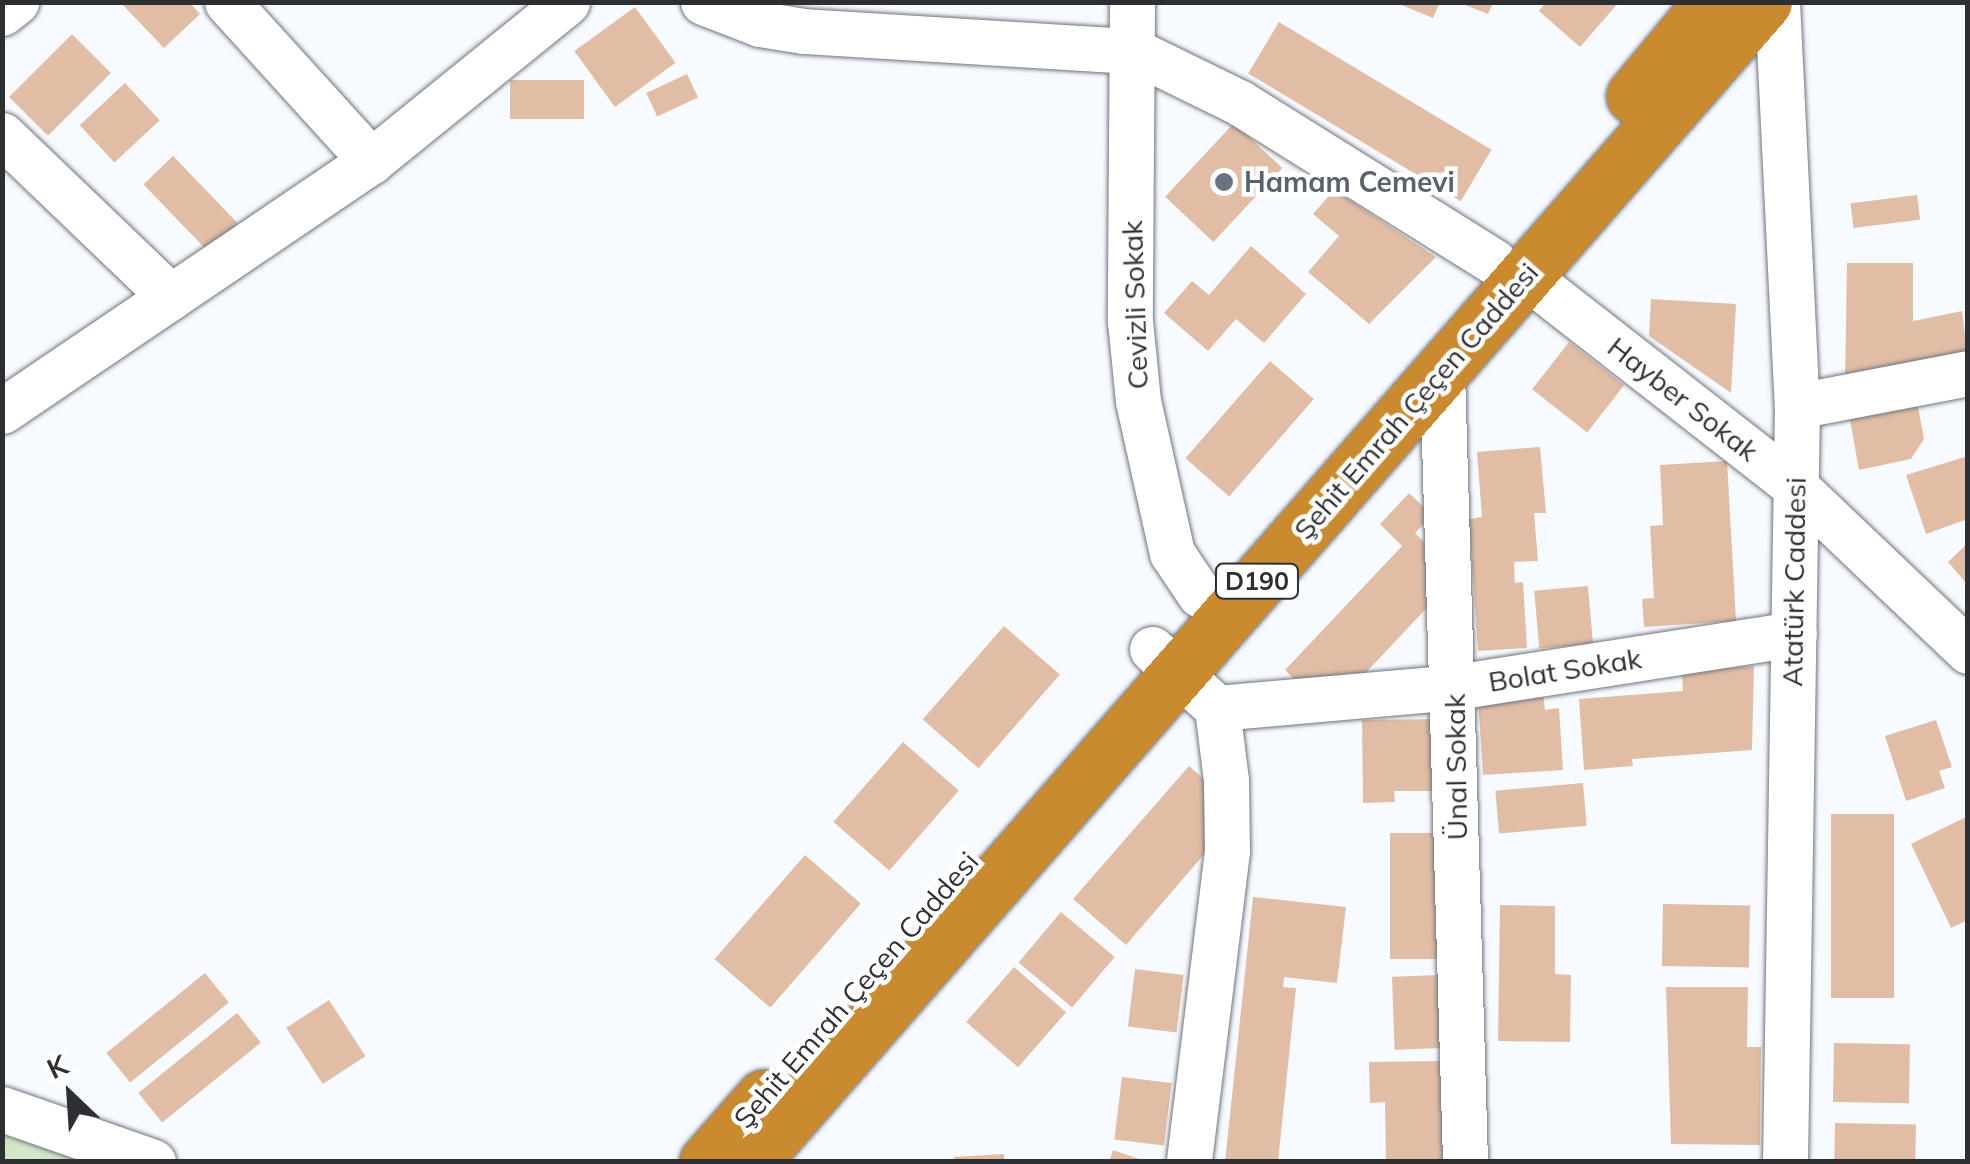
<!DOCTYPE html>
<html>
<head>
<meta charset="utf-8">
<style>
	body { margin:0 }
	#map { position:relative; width:1970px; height:1164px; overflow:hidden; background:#f7faff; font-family:Mulish,sans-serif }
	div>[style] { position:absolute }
	.green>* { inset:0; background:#d2e7c7 }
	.building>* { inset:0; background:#e2bda6; transform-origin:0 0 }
	.roads { filter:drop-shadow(0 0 2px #70747c) drop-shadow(0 0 2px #70747c) }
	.minor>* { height:45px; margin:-22.5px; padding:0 22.5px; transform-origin:22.5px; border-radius:22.5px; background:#fff }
	.highway>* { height:55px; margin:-27.5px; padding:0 27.5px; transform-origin:27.5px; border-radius:27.5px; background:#ca8b30 }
	.dots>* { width:28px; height:28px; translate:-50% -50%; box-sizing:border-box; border:5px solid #fff; border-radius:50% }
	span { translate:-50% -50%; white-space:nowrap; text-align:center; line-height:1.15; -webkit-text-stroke:9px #fff; paint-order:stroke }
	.shield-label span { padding:2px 8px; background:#fff; border:2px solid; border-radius:8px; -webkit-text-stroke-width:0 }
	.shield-label { font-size:25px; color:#2e2f33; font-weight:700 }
	.worship-label { font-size:28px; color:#5b616d; font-weight:700 }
	.left { translate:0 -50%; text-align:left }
	.street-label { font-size:28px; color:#2e2f33 }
	.frame { position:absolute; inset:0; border:5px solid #2e2f33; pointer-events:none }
	.north { position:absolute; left:20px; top:1044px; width:100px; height:100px; -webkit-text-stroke:8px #fff; paint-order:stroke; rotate:335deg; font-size:28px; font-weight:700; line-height:40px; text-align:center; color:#2e2f33 }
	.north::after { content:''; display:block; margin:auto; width:35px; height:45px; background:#2e2f33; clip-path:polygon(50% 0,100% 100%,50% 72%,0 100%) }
</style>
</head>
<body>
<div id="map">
	<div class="green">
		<i style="clip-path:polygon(3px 1109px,153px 1162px,3px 1162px)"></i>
	</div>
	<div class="building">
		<i style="clip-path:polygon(120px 2px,189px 2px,200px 14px,164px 48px)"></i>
		<i style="clip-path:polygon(1394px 2px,1440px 2px,1433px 18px)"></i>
		<i style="clip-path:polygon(1546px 2px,1619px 2px,1580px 47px,1539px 11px)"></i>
		<i style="clip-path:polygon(1460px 3px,1493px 3px,1488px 14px)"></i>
		<i style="left:635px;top:7px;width:69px;height:75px;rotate:54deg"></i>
		<i style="left:1279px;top:22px;width:248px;height:60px;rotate:31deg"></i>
		<i style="left:72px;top:34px;width:55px;height:89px;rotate:45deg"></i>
		<i style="left:687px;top:74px;width:26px;height:45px;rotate:65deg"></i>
		<i style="left:584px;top:80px;width:39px;height:74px;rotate:90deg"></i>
		<i style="left:125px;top:83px;width:51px;height:62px;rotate:47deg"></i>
		<i style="left:1234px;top:123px;width:66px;height:101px;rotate:43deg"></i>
		<i style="left:173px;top:156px;width:93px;height:41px;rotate:46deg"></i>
		<i style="clip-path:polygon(1334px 190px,1436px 257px,1369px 324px,1308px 272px,1339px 236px,1313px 214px)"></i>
		<i style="left:1917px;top:195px;width:25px;height:67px;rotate:83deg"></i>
		<i style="clip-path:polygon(1251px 246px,1306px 294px,1264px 343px,1236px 319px,1208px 351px,1164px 313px,1192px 281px,1209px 295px)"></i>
		<i style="clip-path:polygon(1847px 263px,1913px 263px,1913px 321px,1962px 311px,1968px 359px,1845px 382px)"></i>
		<i style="clip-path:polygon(1651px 299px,1736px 304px,1731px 393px,1649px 336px)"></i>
		<i style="left:1569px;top:342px;width:70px;height:60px;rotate:38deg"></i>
		<i style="left:1270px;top:361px;width:58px;height:129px;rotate:41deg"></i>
		<i style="clip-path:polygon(1916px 396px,1924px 439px,1911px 459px,1859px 470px,1848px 409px)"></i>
		<i style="clip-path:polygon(1540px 447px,1546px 513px,1534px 513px,1538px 561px,1514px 562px,1515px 583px,1523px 582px,1527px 648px,1478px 651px,1469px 519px,1482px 517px,1477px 452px)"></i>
		<i style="clip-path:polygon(1968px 456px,1968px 519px,1926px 534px,1906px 475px)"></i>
		<i style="clip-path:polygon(1727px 461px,1736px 621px,1644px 627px,1642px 599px,1654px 598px,1650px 526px,1663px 525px,1660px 465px)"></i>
		<i style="clip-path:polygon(1409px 493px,1432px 515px,1415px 533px,1437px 555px,1438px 596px,1359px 680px,1297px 682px,1285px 670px,1402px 546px,1380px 524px)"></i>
		<i style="clip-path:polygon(1968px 543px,1968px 585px,1948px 562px)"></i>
		<i style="left:1588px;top:586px;width:58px;height:54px;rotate:85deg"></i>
		<i style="left:1004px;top:626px;width:74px;height:124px;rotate:41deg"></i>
		<i style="clip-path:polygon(1754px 666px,1752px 750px,1632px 759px,1633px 766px,1584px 770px,1579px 699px,1683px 691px,1682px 672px)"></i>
		<i style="clip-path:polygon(1543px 692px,1545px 710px,1559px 708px,1563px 770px,1483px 775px,1478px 697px)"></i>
		<i style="clip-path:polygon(1438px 719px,1438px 791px,1394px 791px,1395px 802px,1363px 803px,1362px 720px)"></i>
		<i style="clip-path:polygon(1936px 720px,1952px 767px,1939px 771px,1945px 788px,1906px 801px,1885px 736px)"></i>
		<i style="left:903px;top:742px;width:74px;height:106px;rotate:41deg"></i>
		<i style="clip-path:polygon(1189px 766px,1207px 782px,1206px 852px,1126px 945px,1073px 899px)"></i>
		<i style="left:1583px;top:783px;width:43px;height:88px;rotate:85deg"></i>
		<i style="left:1831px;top:814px;width:63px;height:184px"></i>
		<i style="clip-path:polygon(1968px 816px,1968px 920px,1951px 928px,1911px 844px)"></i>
		<i style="left:1439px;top:833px;width:126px;height:49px;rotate:90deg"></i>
		<i style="left:805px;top:855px;width:74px;height:138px;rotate:41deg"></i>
		<i style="clip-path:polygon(1253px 897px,1346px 907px,1337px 983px,1284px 977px,1283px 987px,1296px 988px,1278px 1162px,1225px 1162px)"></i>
		<i style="left:1663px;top:904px;width:87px;height:62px;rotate:1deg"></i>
		<i style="clip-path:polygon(1500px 905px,1555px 906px,1555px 974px,1571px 975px,1570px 1042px,1498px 1041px)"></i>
		<i style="left:1061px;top:912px;width:70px;height:66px;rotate:40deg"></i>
		<i style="left:1014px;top:967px;width:69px;height:73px;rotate:41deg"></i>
		<i style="left:1135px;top:969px;width:49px;height:58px;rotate:7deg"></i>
		<i style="left:205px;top:973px;width:38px;height:127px;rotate:51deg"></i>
		<i style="left:1440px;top:975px;width:73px;height:48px;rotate:88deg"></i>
		<i style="clip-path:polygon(1666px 987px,1748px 987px,1747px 1047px,1761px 1047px,1760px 1145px,1671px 1144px)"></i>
		<i style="left:329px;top:1000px;width:67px;height:51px;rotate:57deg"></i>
		<i style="left:237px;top:1013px;width:38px;height:127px;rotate:51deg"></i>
		<i style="left:1834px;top:1043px;width:76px;height:59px;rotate:1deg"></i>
		<i style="clip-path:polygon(1442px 1061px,1444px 1162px,1386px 1162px,1385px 1102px,1370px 1103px,1369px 1062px)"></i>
		<i style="left:1122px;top:1077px;width:50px;height:63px;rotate:7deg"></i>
		<i style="left:1835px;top:1123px;width:81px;height:39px;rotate:1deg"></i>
		<i style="clip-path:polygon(1113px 1150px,1145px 1161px,1145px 1162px,1109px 1162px)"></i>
		<i style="clip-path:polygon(1004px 1154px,1004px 1162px,954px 1162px,954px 1157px)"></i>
	</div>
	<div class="roads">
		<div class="minor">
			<i style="left:227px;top:2px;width:215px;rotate:47.8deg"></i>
			<i style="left:703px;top:2px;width:61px;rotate:21.1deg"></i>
			<i style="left:760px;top:24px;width:44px;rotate:9.2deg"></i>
			<i style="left:803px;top:31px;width:332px;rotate:3.5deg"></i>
			<i style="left:1134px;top:51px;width:118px;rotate:26.1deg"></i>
			<i style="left:1240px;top:103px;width:300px;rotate:32deg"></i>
			<i style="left:1132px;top:2px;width:319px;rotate:90.4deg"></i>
			<i style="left:1130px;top:321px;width:80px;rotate:84.3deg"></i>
			<i style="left:1138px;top:401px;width:156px;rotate:77.4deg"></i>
			<i style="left:1172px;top:553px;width:50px;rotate:56.3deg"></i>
			<i style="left:1777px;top:2px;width:404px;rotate:87.2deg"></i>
			<i style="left:1797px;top:406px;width:756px;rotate:90.91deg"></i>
			<i style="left:2px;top:13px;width:18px;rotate:-38deg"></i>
			<i style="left:2px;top:135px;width:234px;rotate:43.8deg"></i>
			<i style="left:1526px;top:276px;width:343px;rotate:38deg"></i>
			<i style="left:1796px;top:487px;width:238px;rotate:43.6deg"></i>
			<i style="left:1442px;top:372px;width:790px;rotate:88.33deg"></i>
			<i style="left:1797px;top:406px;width:174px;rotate:-10.9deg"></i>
			<i style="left:2px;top:411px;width:446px;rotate:-34.1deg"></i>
			<i style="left:371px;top:161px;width:252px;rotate:-39deg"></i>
			<i style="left:1152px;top:649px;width:88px;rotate:42.2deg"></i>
			<i style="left:1217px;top:708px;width:73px;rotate:82.9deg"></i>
			<i style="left:1226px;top:780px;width:71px;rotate:89.2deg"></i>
			<i style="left:1227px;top:851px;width:313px;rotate:97deg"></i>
			<i style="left:1217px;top:708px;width:239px;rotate:-5deg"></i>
			<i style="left:1455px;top:687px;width:343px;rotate:-8.9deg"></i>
			<i style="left:2px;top:1109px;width:160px;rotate:19.3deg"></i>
		</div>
		<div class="highway">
			<i style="left:1634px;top:96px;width:122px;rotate:-50.3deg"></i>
			<i style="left:707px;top:1162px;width:86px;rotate:-48.8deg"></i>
			<i style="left:751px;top:1162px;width:1540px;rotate:-48.87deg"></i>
		</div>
	</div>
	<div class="dots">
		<i style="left:1224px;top:182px;background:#6b7280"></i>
	</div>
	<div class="shield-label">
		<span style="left:1257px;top:581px">D190</span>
	</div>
	<div class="worship-label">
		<span class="left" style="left:1244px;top:182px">Hamam Cemevi</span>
	</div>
	<div class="street-label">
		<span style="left:1135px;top:305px;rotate:-92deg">Cevizli Sokak</span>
		<span style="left:1683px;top:399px;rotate:38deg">Hayber Sokak</span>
		<span style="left:1416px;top:401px;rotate:-49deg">Şehit Emrah Çeçen Caddesi</span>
		<span style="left:1794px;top:582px;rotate:-89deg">Atatürk Caddesi</span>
		<span style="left:1565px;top:670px;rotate:-9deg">Bolat Sokak</span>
		<span style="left:1456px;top:767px;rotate:-91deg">Ünal Sokak</span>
		<span style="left:856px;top:990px;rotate:-49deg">Şehit Emrah Çeçen Caddesi</span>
	</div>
	<div class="frame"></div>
	<div class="north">K</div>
</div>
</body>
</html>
